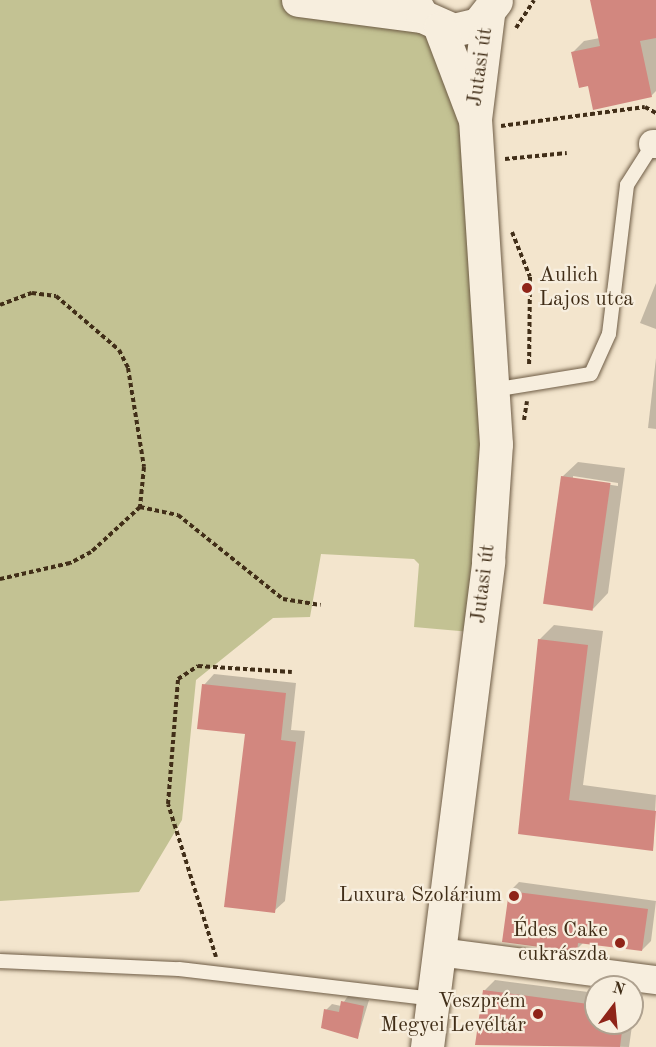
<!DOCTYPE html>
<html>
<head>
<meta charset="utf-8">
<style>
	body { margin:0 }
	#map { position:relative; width:656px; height:1047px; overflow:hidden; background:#f3e5cd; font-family:"Old Standard TT",serif }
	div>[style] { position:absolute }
	.green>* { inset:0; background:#c3c293 }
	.shadow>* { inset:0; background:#0003 }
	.building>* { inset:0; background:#d2877f; transform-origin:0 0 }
	.path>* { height:4px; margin-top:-2px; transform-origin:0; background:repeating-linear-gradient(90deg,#412e18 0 4.5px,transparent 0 7.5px) }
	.roads { filter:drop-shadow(0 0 2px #6e5c45) drop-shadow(0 0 2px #6e5c45) }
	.service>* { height:14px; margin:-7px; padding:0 7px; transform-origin:7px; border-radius:7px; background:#f7eede }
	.minor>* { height:28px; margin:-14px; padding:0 14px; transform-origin:14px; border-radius:14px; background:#f7eede }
	.tertiary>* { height:33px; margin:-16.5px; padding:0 16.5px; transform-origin:16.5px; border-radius:16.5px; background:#f7eede }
	.dots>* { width:16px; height:16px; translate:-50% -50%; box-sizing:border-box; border:3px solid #f7eede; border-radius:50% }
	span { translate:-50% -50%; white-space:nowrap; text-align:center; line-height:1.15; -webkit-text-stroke:4.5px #f7eede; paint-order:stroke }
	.street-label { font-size:21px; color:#412e18 }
	.poi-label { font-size:21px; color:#412e18 }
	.left { translate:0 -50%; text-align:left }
	.right { translate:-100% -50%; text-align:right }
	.north { position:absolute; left:584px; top:975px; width:60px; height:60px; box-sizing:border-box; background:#f7eede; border:2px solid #aea18f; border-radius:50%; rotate:16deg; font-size:16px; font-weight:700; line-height:24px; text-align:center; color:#412e18 }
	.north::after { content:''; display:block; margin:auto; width:21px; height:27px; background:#8f2418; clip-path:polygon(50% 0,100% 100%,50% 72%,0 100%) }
</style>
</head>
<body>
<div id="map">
	<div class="green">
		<i style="clip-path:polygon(0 0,321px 0,421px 20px,478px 143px,482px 633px,414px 627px,419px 564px,414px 559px,321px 554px,310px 617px,273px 618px,196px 680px,182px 820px,139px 892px,0 901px)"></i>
	</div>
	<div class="shadow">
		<i style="clip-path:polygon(593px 0,656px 0,656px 91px,651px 96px,589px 84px,573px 52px,584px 41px,600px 38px)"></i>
		<i style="clip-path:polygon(656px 283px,656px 329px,640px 323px)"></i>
		<i style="clip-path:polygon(656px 358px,656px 429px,648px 428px)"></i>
		<i style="clip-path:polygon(evenodd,578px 462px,625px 468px,608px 593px,593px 609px,562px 477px,578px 462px,573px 476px,618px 483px,618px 486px,573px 479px,573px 476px)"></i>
		<i style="clip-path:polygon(554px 625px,603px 631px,583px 785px,656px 795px,653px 849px,520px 832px,539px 640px)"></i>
		<i style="clip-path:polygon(214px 674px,296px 683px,291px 730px,305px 731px,285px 901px,274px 911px,246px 733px,204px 685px)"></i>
		<i style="clip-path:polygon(519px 882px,656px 901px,651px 941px,642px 950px,584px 942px,576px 950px,510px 891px)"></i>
		<i style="clip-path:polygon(495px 980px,596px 993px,596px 1023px,632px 1023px,636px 998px,629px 1047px,477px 1043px,484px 991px)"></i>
		<i style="clip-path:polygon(348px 996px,369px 1000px,358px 1037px,326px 1010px,332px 1004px,341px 1006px)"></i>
	</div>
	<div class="building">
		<i style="clip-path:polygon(590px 0,656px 0,656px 38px,640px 41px,652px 97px,593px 110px,588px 86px,579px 88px,571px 52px,600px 46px)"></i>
		<i style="left:561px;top:476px;width:50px;height:129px;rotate:8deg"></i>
		<i style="clip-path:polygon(538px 639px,588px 645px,569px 800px,656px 811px,653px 851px,518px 834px)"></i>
		<i style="clip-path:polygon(202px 684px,286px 693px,281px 740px,296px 742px,275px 913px,224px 907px,245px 734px,197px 729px)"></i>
		<i style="clip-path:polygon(509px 891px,648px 909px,642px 951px,578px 943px,577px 952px,502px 942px)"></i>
		<i style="clip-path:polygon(483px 990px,596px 1005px,596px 1023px,623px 1023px,620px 1047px,475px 1045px)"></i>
		<i style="clip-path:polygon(341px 1001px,364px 1006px,358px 1039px,321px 1028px,324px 1009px,339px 1012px)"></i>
	</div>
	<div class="path">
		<i style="left:516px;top:28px;width:33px;rotate:-57deg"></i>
		<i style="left:501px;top:126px;width:145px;rotate:-7.5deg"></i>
		<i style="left:645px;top:107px;width:13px;rotate:29deg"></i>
		<i style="left:505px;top:159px;width:62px;rotate:-5.5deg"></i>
		<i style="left:512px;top:232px;width:48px;rotate:68.2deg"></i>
		<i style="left:530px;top:277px;width:90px;rotate:90.6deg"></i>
		<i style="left:0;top:305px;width:34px;rotate:-21deg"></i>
		<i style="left:32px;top:293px;width:24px;rotate:7deg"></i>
		<i style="left:56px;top:296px;width:83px;rotate:40.6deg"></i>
		<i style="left:119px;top:350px;width:20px;rotate:63deg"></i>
		<i style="left:128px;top:368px;width:100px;rotate:80.8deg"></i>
		<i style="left:144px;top:467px;width:40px;rotate:95.7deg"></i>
		<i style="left:140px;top:507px;width:67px;rotate:137.4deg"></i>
		<i style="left:91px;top:552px;width:24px;rotate:152deg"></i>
		<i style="left:70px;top:563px;width:72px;rotate:167.1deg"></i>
		<i style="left:524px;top:420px;width:19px;rotate:-81deg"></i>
		<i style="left:140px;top:507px;width:39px;rotate:12deg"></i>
		<i style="left:178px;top:515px;width:134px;rotate:38.7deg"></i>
		<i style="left:283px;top:599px;width:38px;rotate:9deg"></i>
		<i style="left:216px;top:957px;width:160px;rotate:-107.4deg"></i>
		<i style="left:168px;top:804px;width:125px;rotate:-85.4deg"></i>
		<i style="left:178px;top:679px;width:24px;rotate:-33deg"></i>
		<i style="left:198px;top:666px;width:94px;rotate:3.7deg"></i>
	</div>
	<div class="roads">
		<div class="service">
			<i style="left:493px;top:390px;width:99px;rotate:-9.3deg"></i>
			<i style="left:591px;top:374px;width:44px;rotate:-65.8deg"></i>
			<i style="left:609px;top:334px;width:150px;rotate:-83.1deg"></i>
			<i style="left:627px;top:185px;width:49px;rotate:-57.6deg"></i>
			<i style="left:0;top:961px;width:179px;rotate:2.6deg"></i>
			<i style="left:179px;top:969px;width:256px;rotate:6.7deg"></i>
		</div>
		<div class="minor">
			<i style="left:653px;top:144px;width:3px"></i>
			<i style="left:439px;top:952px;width:219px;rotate:7.4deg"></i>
		</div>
		<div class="tertiary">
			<i style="left:298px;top:0;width:125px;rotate:7.4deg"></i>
			<i style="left:413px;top:0;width:18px;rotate:61deg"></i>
			<i style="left:422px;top:16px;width:34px;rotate:24deg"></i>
			<i style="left:453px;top:30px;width:26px;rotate:-13deg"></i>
			<i style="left:478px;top:24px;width:29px;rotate:-52deg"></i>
			<i style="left:440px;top:28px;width:93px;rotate:69.2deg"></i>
			<i style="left:427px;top:1047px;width:490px;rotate:-82.8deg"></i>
			<i style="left:488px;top:561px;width:117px;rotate:-86.1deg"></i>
			<i style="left:496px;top:444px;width:326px;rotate:-93.7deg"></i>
			<i style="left:475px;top:119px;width:105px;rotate:-82.9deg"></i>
		</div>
	</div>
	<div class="dots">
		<i style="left:527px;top:288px;background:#8f2418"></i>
		<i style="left:514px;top:896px;background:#8f2418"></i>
		<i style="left:620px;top:943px;background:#8f2418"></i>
		<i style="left:538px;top:1014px;background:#8f2418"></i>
	</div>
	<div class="street-label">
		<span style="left:481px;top:67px;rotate:-82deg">Jutasi út</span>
		<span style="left:484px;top:584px;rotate:-83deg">Jutasi út</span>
	</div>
	<div class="poi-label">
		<span class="left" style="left:539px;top:288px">Aulich<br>Lajos utca</span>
		<span class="right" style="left:502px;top:896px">Luxura Szolárium</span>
		<span class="right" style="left:608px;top:943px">Édes Cake<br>cukrászda</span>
		<span class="right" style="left:526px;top:1014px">Veszprém<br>Megyei Levéltár</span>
	</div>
	<div class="north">N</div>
</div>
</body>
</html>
